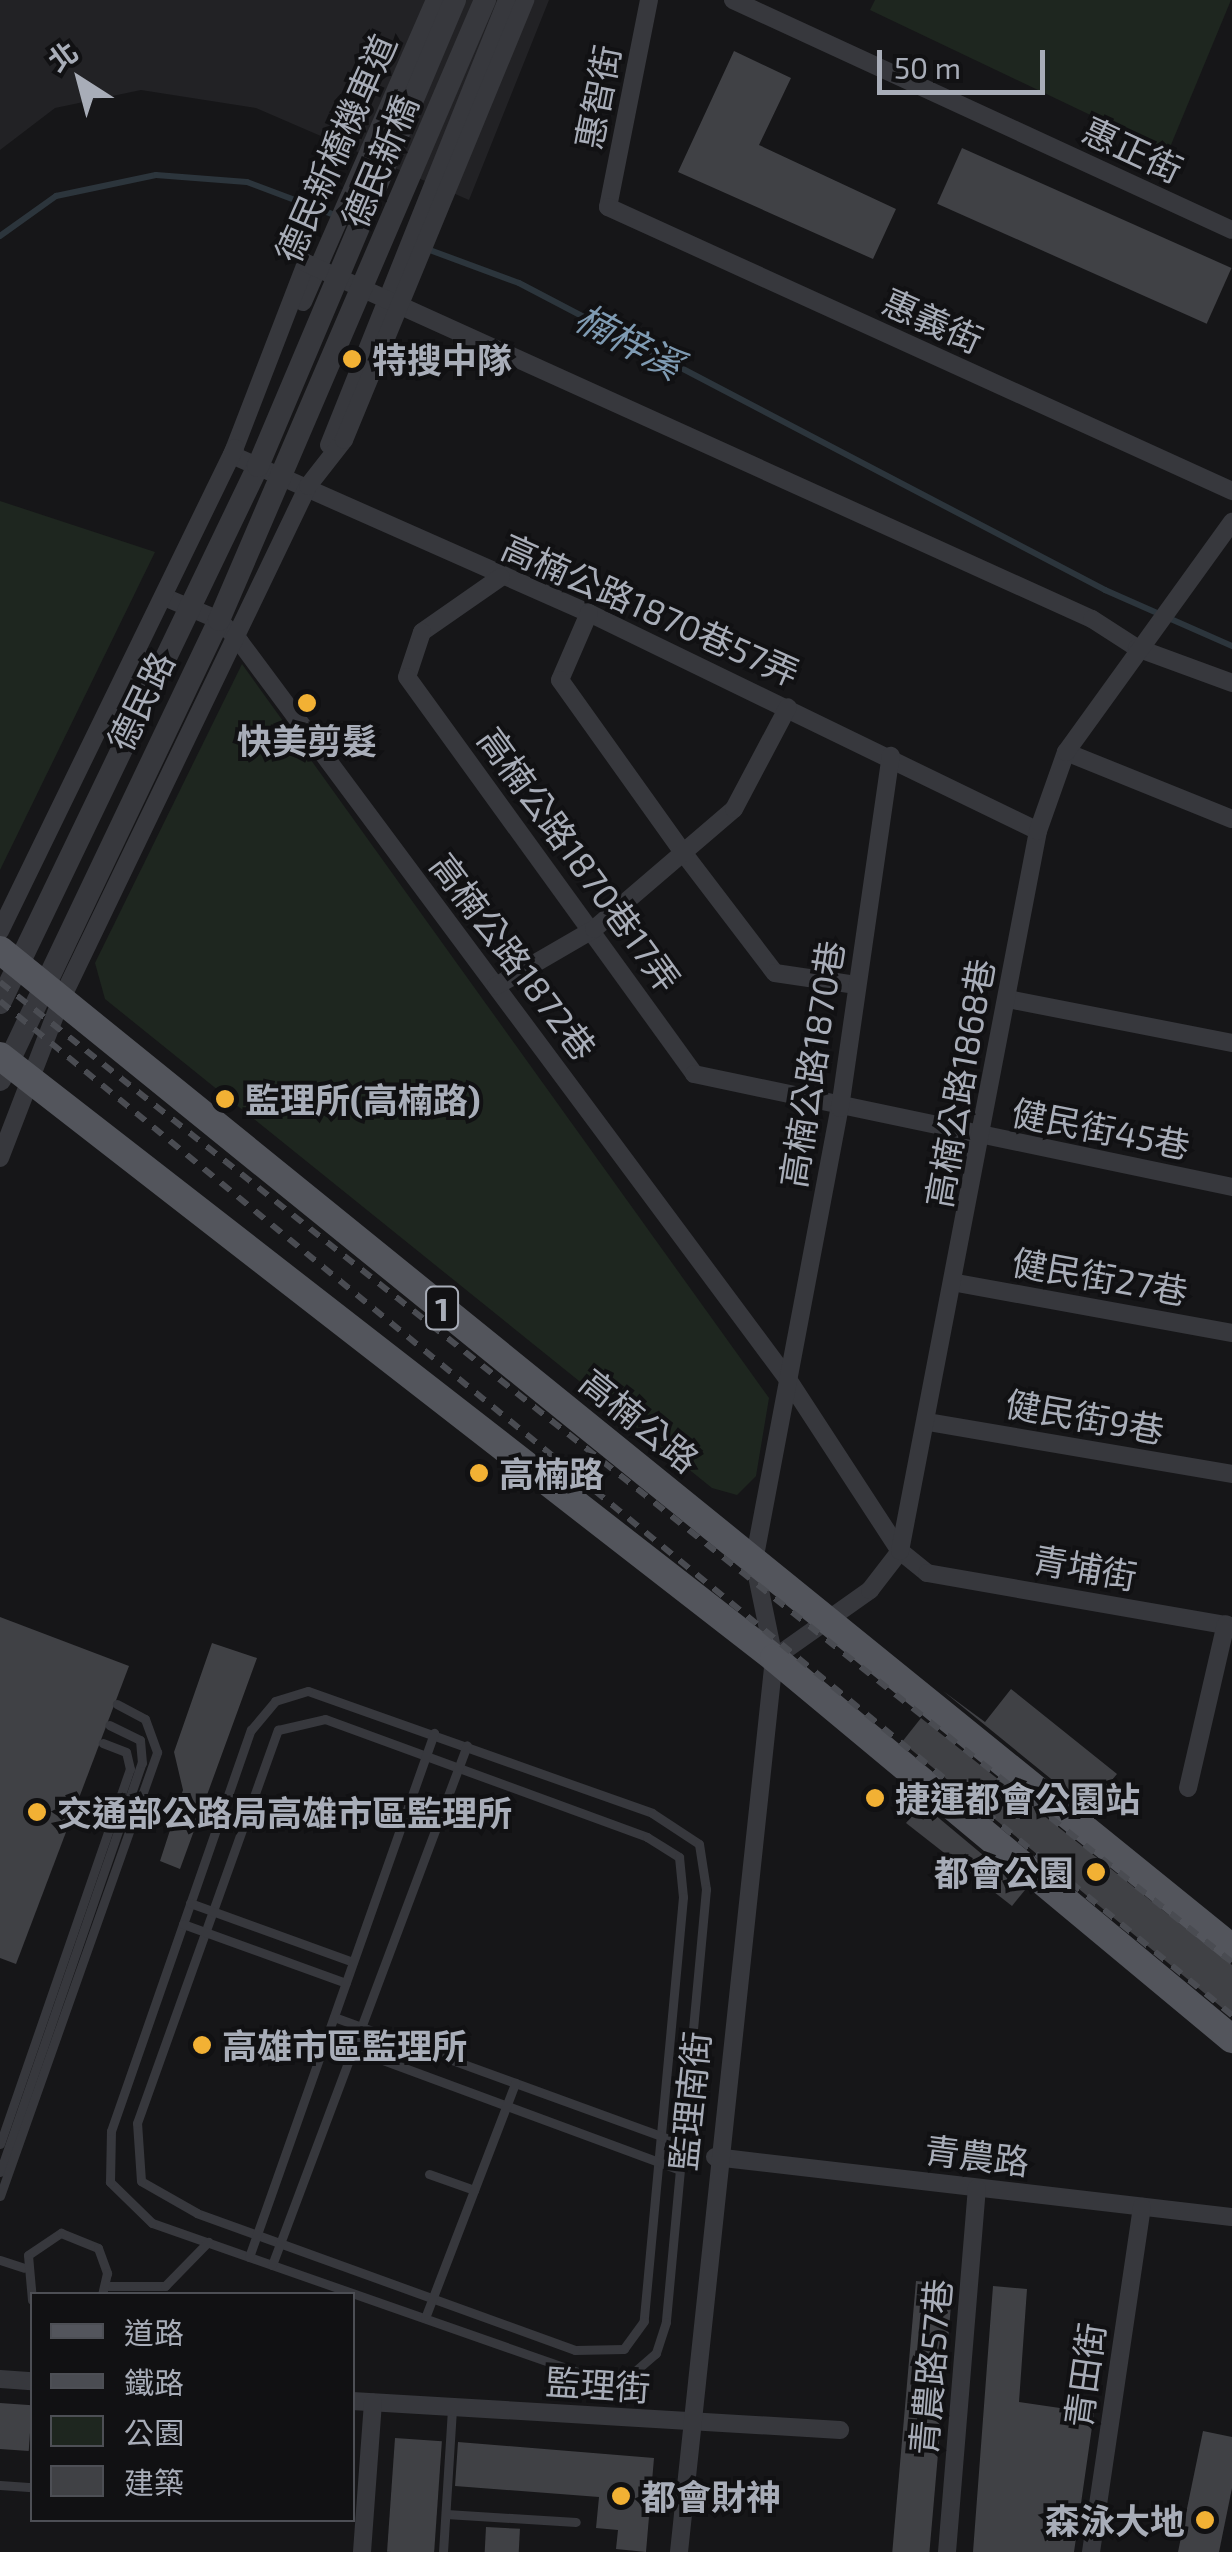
<!DOCTYPE html>
<html>
<head>
<meta charset="utf-8">
<style>
	body { margin:0 }
	#map { position:relative; width:1232px; height:2552px; overflow:hidden; background:#161618; font-family:"Exo 2","Noto Sans TC",sans-serif }
	div>[style] { position:absolute }
	.built>* { inset:0; background:#222225 }
	.green>* { inset:0; background:#1e261f }
	.stream>* { height:6px; margin:-3px; padding:0 3px; transform-origin:3px; border-radius:3px; background:#2c353c }
	.building>* { inset:0; background:#404145; transform-origin:0 0 }
	.service>* { height:9px; margin:-4.5px; padding:0 4.5px; transform-origin:4.5px; border-radius:4.5px; background:#37383d }
	.minor>* { height:18px; margin:-9px; padding:0 9px; transform-origin:9px; border-radius:9px; background:#37383d }
	.tertiary>* { height:22px; margin:-11px; padding:0 11px; transform-origin:11px; border-radius:11px; background:#37383d }
	.primary>* { height:28px; margin:-14px; padding:0 14px; transform-origin:14px; border-radius:14px; background:#53555c }
	.rail>* { height:6px; margin-top:-3px; transform-origin:0; background:repeating-linear-gradient(90deg,#4a4c52 0 12px,transparent 0 22px) }
	.dots>* { width:28px; height:28px; translate:-50% -50%; box-sizing:border-box; border:5px solid #111113; border-radius:50% }
	span { translate:-50% -50%; white-space:nowrap; text-align:center; line-height:1.15; -webkit-text-stroke:8px #111113; paint-order:stroke }
	.shield-label span { padding:2px 8px; background:#111113; border:2px solid; border-radius:8px; -webkit-text-stroke-width:0 }
	.shield-label { font-size:32px; color:#a8adb8; font-weight:700 }
	.street-label { font-size:35px; color:#a8adb8 }
	.poi-label { font-size:35px; color:#a8adb8; font-weight:700 }
	.left { translate:0 -50%; text-align:left }
	.right { translate:-100% -50%; text-align:right }
	.water-label { font-size:38px; color:#7f9bb3; font-style:italic }
	.legend { position:absolute; left:30px; top:2292px; width:325px; height:230px; box-sizing:border-box; background:#111113; border:2px solid #4d4f55; margin:0; padding:12px 18px; list-style:none; font-size:30px; color:#a8adb8 }
	.legend li { display:flex; align-items:center; gap:20px; height:50px }
	.legend b { width:50px; border:2px solid #4d4f55 }
	.north { position:absolute; left:30px; top:30px; width:100px; height:100px; -webkit-text-stroke:8px #111113; paint-order:stroke; rotate:324deg; font-size:28px; font-weight:700; line-height:40px; text-align:center; color:#a8adb8 }
	.north::after { content:''; display:block; margin:auto; width:35px; height:45px; background:#a8adb8; clip-path:polygon(50% 0,100% 100%,50% 72%,0 100%) }
	.scale { position:absolute; left:877px; top:50px; width:168px; height:45px; box-sizing:border-box; border:5px solid #a8adb8; border-top:0; padding-left:12px; font-size:30px; line-height:35px; white-space:nowrap; color:#a8adb8; -webkit-text-stroke:8px #111113; paint-order:stroke }
</style>
</head>
<body>
<div id="map">
	<div class="built">
		<i style="clip-path:polygon(0 0,549px 0,469px 200px,256px 108px,141px 90px,55px 108px,0 150px)"></i>
	</div>
	<div class="green">
		<i style="clip-path:polygon(875px 0,1231px 0,1168px 152px,870px 10px)"></i>
		<i style="clip-path:polygon(0 501px,155px 552px,0 870px)"></i>
		<i style="clip-path:polygon(242px 664px,769px 1398px,756px 1476px,737px 1495px,712px 1488px,105px 999px,95px 963px)"></i>
	</div>
	<div class="stream">
		<i style="left:0;top:236px;width:69px;rotate:-35.5deg"></i>
		<i style="left:56px;top:196px;width:102px;rotate:-11.9deg"></i>
		<i style="left:156px;top:175px;width:91px;rotate:4.4deg"></i>
		<i style="left:247px;top:182px;width:99px;rotate:20.6deg"></i>
		<i style="left:427px;top:249px;width:98px;rotate:20.3deg"></i>
		<i style="left:519px;top:283px;width:662px;rotate:27.65deg"></i>
		<i style="left:1105px;top:590px;width:139px;rotate:23.8deg"></i>
	</div>
	<div class="building">
		<i style="clip-path:polygon(734px 51px,791px 78px,759px 145px,896px 209px,873px 259px,678px 172px)"></i>
		<i style="left:962px;top:148px;width:295px;height:61px;rotate:24deg"></i>
		<i style="clip-path:polygon(0 1617px,129px 1666px,16px 1964px,0 1958px)"></i>
		<i style="clip-path:polygon(212px 1643px,257px 1658px,180px 1869px,160px 1861px,183px 1790px,174px 1752px)"></i>
		<i style="clip-path:polygon(1011px 1689px,1117px 1774px,1088px 1809px,943px 1691px,985px 1722px)"></i>
		<i style="clip-path:polygon(921px 1718px,1232px 1965px,1232px 2016px,902px 1742px)"></i>
		<i style="clip-path:polygon(922px 1804px,1025px 1890px,1012px 1906px,906px 1823px)"></i>
		<i style="left:916px;top:2281px;width:37px;height:272px;rotate:5deg"></i>
		<i style="clip-path:polygon(993px 2286px,1027px 2289px,1019px 2402px,1094px 2413px,1074px 2552px,973px 2552px)"></i>
		<i style="left:0;top:2403px;width:32px;height:46px;rotate:4deg"></i>
		<i style="clip-path:polygon(1203px 2431px,1232px 2437px,1232px 2488px,1219px 2552px,1178px 2552px)"></i>
		<i style="left:395px;top:2438px;width:47px;height:114px;rotate:4deg"></i>
		<i style="clip-path:polygon(458px 2442px,654px 2458px,646px 2552px,616px 2549px,618px 2530px,596px 2528px,599px 2497px,455px 2486px)"></i>
		<i style="left:486px;top:2527px;width:34px;height:25px;rotate:3deg"></i>
	</div>
	<div class="service">
		<i style="left:308px;top:1691px;width:365px;rotate:19.5deg"></i>
		<i style="left:652px;top:1813px;width:56px;rotate:33.4deg"></i>
		<i style="left:699px;top:1844px;width:46px;rotate:81.2deg"></i>
		<i style="left:706px;top:1889px;width:435px;rotate:95.3deg"></i>
		<i style="left:666px;top:2322px;width:33px;rotate:108deg"></i>
		<i style="left:656px;top:2353px;width:38px;rotate:139deg"></i>
		<i style="left:627px;top:2378px;width:35px;rotate:-178deg"></i>
		<i style="left:592px;top:2377px;width:466px;rotate:-160.7deg"></i>
		<i style="left:152px;top:2223px;width:59px;rotate:-135.7deg"></i>
		<i style="left:110px;top:2182px;width:51px;rotate:-88.9deg"></i>
		<i style="left:111px;top:2131px;width:425px;rotate:-70.8deg"></i>
		<i style="left:251px;top:1730px;width:38px;rotate:-50deg"></i>
		<i style="left:275px;top:1701px;width:34px;rotate:-17deg"></i>
		<i style="left:325px;top:1719px;width:343px;rotate:20.1deg"></i>
		<i style="left:647px;top:1837px;width:38px;rotate:32deg"></i>
		<i style="left:679px;top:1857px;width:40px;rotate:84.3deg"></i>
		<i style="left:683px;top:1897px;width:426px;rotate:95.3deg"></i>
		<i style="left:644px;top:2321px;width:34px;rotate:126deg"></i>
		<i style="left:624px;top:2349px;width:49px;rotate:178.8deg"></i>
		<i style="left:575px;top:2350px;width:402px;rotate:-160.1deg"></i>
		<i style="left:197px;top:2213px;width:64px;rotate:-150.3deg"></i>
		<i style="left:141px;top:2181px;width:58px;rotate:-93.9deg"></i>
		<i style="left:137px;top:2123px;width:418px;rotate:-70.3deg"></i>
		<i style="left:278px;top:1730px;width:48px;rotate:-13.2deg"></i>
		<i style="left:190px;top:1903px;width:173px;rotate:19.9deg"></i>
		<i style="left:183px;top:1924px;width:173px;rotate:19.9deg"></i>
		<i style="left:334px;top:2017px;width:371px;rotate:20deg"></i>
		<i style="left:326px;top:2039px;width:377px;rotate:20.3deg"></i>
		<i style="left:0;top:2144px;width:397px;rotate:-70.9deg"></i>
		<i style="left:130px;top:1769px;width:17px;rotate:-103deg"></i>
		<i style="left:126px;top:1752px;width:25px;rotate:-159deg"></i>
		<i style="left:0;top:2172px;width:433px;rotate:-70.9deg"></i>
		<i style="left:142px;top:1763px;width:23px;rotate:-95deg"></i>
		<i style="left:140px;top:1740px;width:34px;rotate:-154deg"></i>
		<i style="left:429px;top:2174px;width:48px;rotate:19.6deg"></i>
		<i style="left:0;top:2196px;width:471px;rotate:-70.5deg"></i>
		<i style="left:157px;top:1752px;width:35px;rotate:-110deg"></i>
		<i style="left:145px;top:1719px;width:32px;rotate:-152deg"></i>
		<i style="left:249px;top:2257px;width:556px;rotate:-70.55deg"></i>
		<i style="left:0;top:2260px;width:25px;rotate:18deg"></i>
		<i style="left:272px;top:2265px;width:555px;rotate:-69.44deg"></i>
		<i style="left:105px;top:2286px;width:60px"></i>
		<i style="left:165px;top:2286px;width:62px;rotate:-45.7deg"></i>
		<i style="left:32px;top:2300px;width:45px;rotate:-95.1deg"></i>
		<i style="left:28px;top:2255px;width:40px;rotate:-34deg"></i>
		<i style="left:61px;top:2233px;width:40px;rotate:22deg"></i>
		<i style="left:98px;top:2248px;width:27px;rotate:70deg"></i>
		<i style="left:107px;top:2273px;width:22px;rotate:103deg"></i>
		<i style="left:425px;top:2318px;width:252px;rotate:-69deg"></i>
		<i style="left:0;top:2485px;width:32px;rotate:4deg"></i>
		<i style="left:446px;top:2514px;width:130px;rotate:3.5deg"></i>
		<i style="left:443px;top:2552px;width:145px;rotate:-86.4deg"></i>
	</div>
	<div class="minor">
		<i style="left:649px;top:0;width:211px;rotate:101.2deg"></i>
		<i style="left:608px;top:207px;width:686px;rotate:24.47deg"></i>
		<i style="left:733px;top:0;width:549px;rotate:24.75deg"></i>
		<i style="left:303px;top:302px;width:330px;rotate:-66.4deg"></i>
		<i style="left:329px;top:445px;width:479px;rotate:-68.2deg"></i>
		<i style="left:232px;top:455px;width:206px;rotate:-68.9deg"></i>
		<i style="left:306px;top:263px;width:863px;rotate:24.37deg"></i>
		<i style="left:1092px;top:619px;width:54px;rotate:32.8deg"></i>
		<i style="left:1137px;top:648px;width:101px;rotate:20.2deg"></i>
		<i style="left:232px;top:455px;width:390px;rotate:23.9deg"></i>
		<i style="left:589px;top:613px;width:499px;rotate:25.9deg"></i>
		<i style="left:501px;top:577px;width:96px;rotate:145.2deg"></i>
		<i style="left:422px;top:632px;width:47px;rotate:108.4deg"></i>
		<i style="left:407px;top:677px;width:490px;rotate:54.1deg"></i>
		<i style="left:694px;top:1074px;width:550px;rotate:11.86deg"></i>
		<i style="left:164px;top:597px;width:60px;rotate:22.7deg"></i>
		<i style="left:219px;top:620px;width:30px;rotate:46deg"></i>
		<i style="left:240px;top:642px;width:921px;rotate:53.39deg"></i>
		<i style="left:789px;top:1381px;width:203px;rotate:56.9deg"></i>
		<i style="left:900px;top:1551px;width:35px;rotate:39deg"></i>
		<i style="left:927px;top:1573px;width:310px;rotate:9.9deg"></i>
		<i style="left:589px;top:613px;width:73px;rotate:113.4deg"></i>
		<i style="left:560px;top:680px;width:215px;rotate:54.5deg"></i>
		<i style="left:685px;top:855px;width:148px;rotate:52.7deg"></i>
		<i style="left:775px;top:973px;width:82px;rotate:8.4deg"></i>
		<i style="left:1066px;top:752px;width:179px;rotate:22deg"></i>
		<i style="left:0;top:931px;width:537px;rotate:-64.06deg"></i>
		<i style="left:496px;top:986px;width:113px;rotate:-30.2deg"></i>
		<i style="left:594px;top:929px;width:184px;rotate:-40.6deg"></i>
		<i style="left:734px;top:809px;width:115px;rotate:-62.1deg"></i>
		<i style="left:1008px;top:999px;width:228px;rotate:11.1deg"></i>
		<i style="left:0;top:1158px;width:169px;rotate:-68.9deg"></i>
		<i style="left:61px;top:1000px;width:570px;rotate:-64.33deg"></i>
		<i style="left:308px;top:486px;width:58px;rotate:-52deg"></i>
		<i style="left:344px;top:440px;width:476px;rotate:-67.6deg"></i>
		<i style="left:957px;top:1283px;width:280px;rotate:10.3deg"></i>
		<i style="left:928px;top:1422px;width:308px;rotate:9.7deg"></i>
		<i style="left:774px;top:1658px;width:118px;rotate:-35.3deg"></i>
		<i style="left:870px;top:1590px;width:49px;rotate:-52.4deg"></i>
		<i style="left:900px;top:1551px;width:733px;rotate:-79.15deg"></i>
		<i style="left:1038px;top:831px;width:84px;rotate:-70.5deg"></i>
		<i style="left:1066px;top:752px;width:284px;rotate:-54.2deg"></i>
		<i style="left:1188px;top:1788px;width:168px;rotate:-77deg"></i>
		<i style="left:715px;top:2157px;width:520px;rotate:6.62deg"></i>
		<i style="left:0;top:2379px;width:32px;rotate:4deg"></i>
		<i style="left:352px;top:2401px;width:489px;rotate:3.4deg"></i>
		<i style="left:362px;top:2552px;width:150px;rotate:-85.8deg"></i>
		<i style="left:679px;top:2552px;width:899px;rotate:-83.93deg"></i>
		<i style="left:774px;top:1658px;width:99px;rotate:-101.7deg"></i>
		<i style="left:754px;top:1561px;width:461px;rotate:-79.3deg"></i>
		<i style="left:840px;top:1108px;width:356px;rotate:-81.8deg"></i>
		<i style="left:947px;top:2552px;width:365px;rotate:-85.3deg"></i>
		<i style="left:1091px;top:2552px;width:349px;rotate:-81.6deg"></i>
	</div>
	<div class="tertiary">
		<i style="left:0;top:1003px;width:596px;rotate:-64.34deg"></i>
		<i style="left:258px;top:466px;width:506px;rotate:-67.08deg"></i>
		<i style="left:0;top:1080px;width:509px;rotate:-64.54deg"></i>
		<i style="left:219px;top:620px;width:675px;rotate:-66.78deg"></i>
	</div>
	<div class="primary">
		<i style="left:0;top:950px;width:1586px;rotate:39.01deg"></i>
		<i style="left:0;top:1056px;width:981px;rotate:37.87deg"></i>
		<i style="left:774px;top:1658px;width:596px;rotate:39.76deg"></i>
	</div>
	<div class="rail">
		<i style="left:0;top:982px;width:1574px;rotate:38.5deg"></i>
		<i style="left:0;top:1001px;width:1596px;rotate:39.46deg"></i>
	</div>
	<div class="dots">
		<i style="left:352px;top:359px;background:#f2b134"></i>
		<i style="left:307px;top:703px;background:#f2b134"></i>
		<i style="left:225px;top:1099px;background:#f2b134"></i>
		<i style="left:479px;top:1473px;background:#f2b134"></i>
		<i style="left:875px;top:1798px;background:#f2b134"></i>
		<i style="left:37px;top:1812px;background:#f2b134"></i>
		<i style="left:1096px;top:1872px;background:#f2b134"></i>
		<i style="left:202px;top:2045px;background:#f2b134"></i>
		<i style="left:621px;top:2496px;background:#f2b134"></i>
		<i style="left:1205px;top:2520px;background:#f2b134"></i>
	</div>
	<div class="shield-label">
		<span style="left:442px;top:1308px">1</span>
	</div>
	<div class="street-label">
		<span style="left:597px;top:97px;rotate:-79deg">惠智街</span>
		<span style="left:335px;top:148px;rotate:-66deg">德民新橋機車道</span>
		<span style="left:1133px;top:149px;rotate:25deg">惠正街</span>
		<span style="left:379px;top:161px;rotate:-67deg">德民新橋</span>
		<span style="left:933px;top:320px;rotate:24deg">惠義街</span>
		<span style="left:651px;top:609px;rotate:24deg">高楠公路1870巷57弄</span>
		<span style="left:140px;top:701px;rotate:-64deg">德民路</span>
		<span style="left:580px;top:859px;rotate:54deg">高楠公路1870巷17弄</span>
		<span style="left:514px;top:956px;rotate:53deg">高楠公路1872巷</span>
		<span style="left:811px;top:1064px;rotate:-81deg">高楠公路1870巷</span>
		<span style="left:959px;top:1083px;rotate:-80deg">高楠公路1868巷</span>
		<span style="left:1101px;top:1128px;rotate:11deg">健民街45巷</span>
		<span style="left:1100px;top:1276px;rotate:10deg">健民街27巷</span>
		<span style="left:1085px;top:1416px;rotate:10deg">健民街9巷</span>
		<span style="left:640px;top:1420px;rotate:39deg">高楠公路</span>
		<span style="left:1085px;top:1567px;rotate:10deg">青埔街</span>
		<span style="left:689px;top:2101px;rotate:-84deg">監理南街</span>
		<span style="left:977px;top:2155px;rotate:7deg">青農路</span>
		<span style="left:930px;top:2367px;rotate:-85deg">青農路57巷</span>
		<span style="left:1084px;top:2375px;rotate:-82deg">青田街</span>
		<span style="left:598px;top:2384px;rotate:4deg">監理街</span>
	</div>
	<div class="poi-label">
		<span class="left" style="left:372px;top:359px">特搜中隊</span>
		<span style="left:307px;top:740px">快美剪髮</span>
		<span class="left" style="left:245px;top:1099px">監理所(高楠路)</span>
		<span class="left" style="left:499px;top:1473px">高楠路</span>
		<span class="left" style="left:895px;top:1798px">捷運都會公園站</span>
		<span class="left" style="left:57px;top:1812px">交通部公路局高雄市區監理所</span>
		<span class="right" style="left:1074px;top:1872px">都會公園</span>
		<span class="left" style="left:222px;top:2045px">高雄市區監理所</span>
		<span class="left" style="left:641px;top:2496px">都會財神</span>
		<span class="right" style="left:1185px;top:2520px">森泳大地</span>
	</div>
	<div class="water-label">
		<span style="left:629px;top:341px;rotate:28deg">楠梓溪</span>
	</div>
	<ul class="legend">
	<li><b style="height:12px;background:#53555c"></b>道路</li>
	<li><b style="height:12px;background:#4a4c52"></b>鐵路</li>
	<li><b style="height:28px;background:#1e261f"></b>公園</li>
	<li><b style="height:28px;background:#404145"></b>建築</li>
	</ul>
	<div class="north">北</div>
	<div class="scale">50 m</div>
</div>
</body>
</html>
